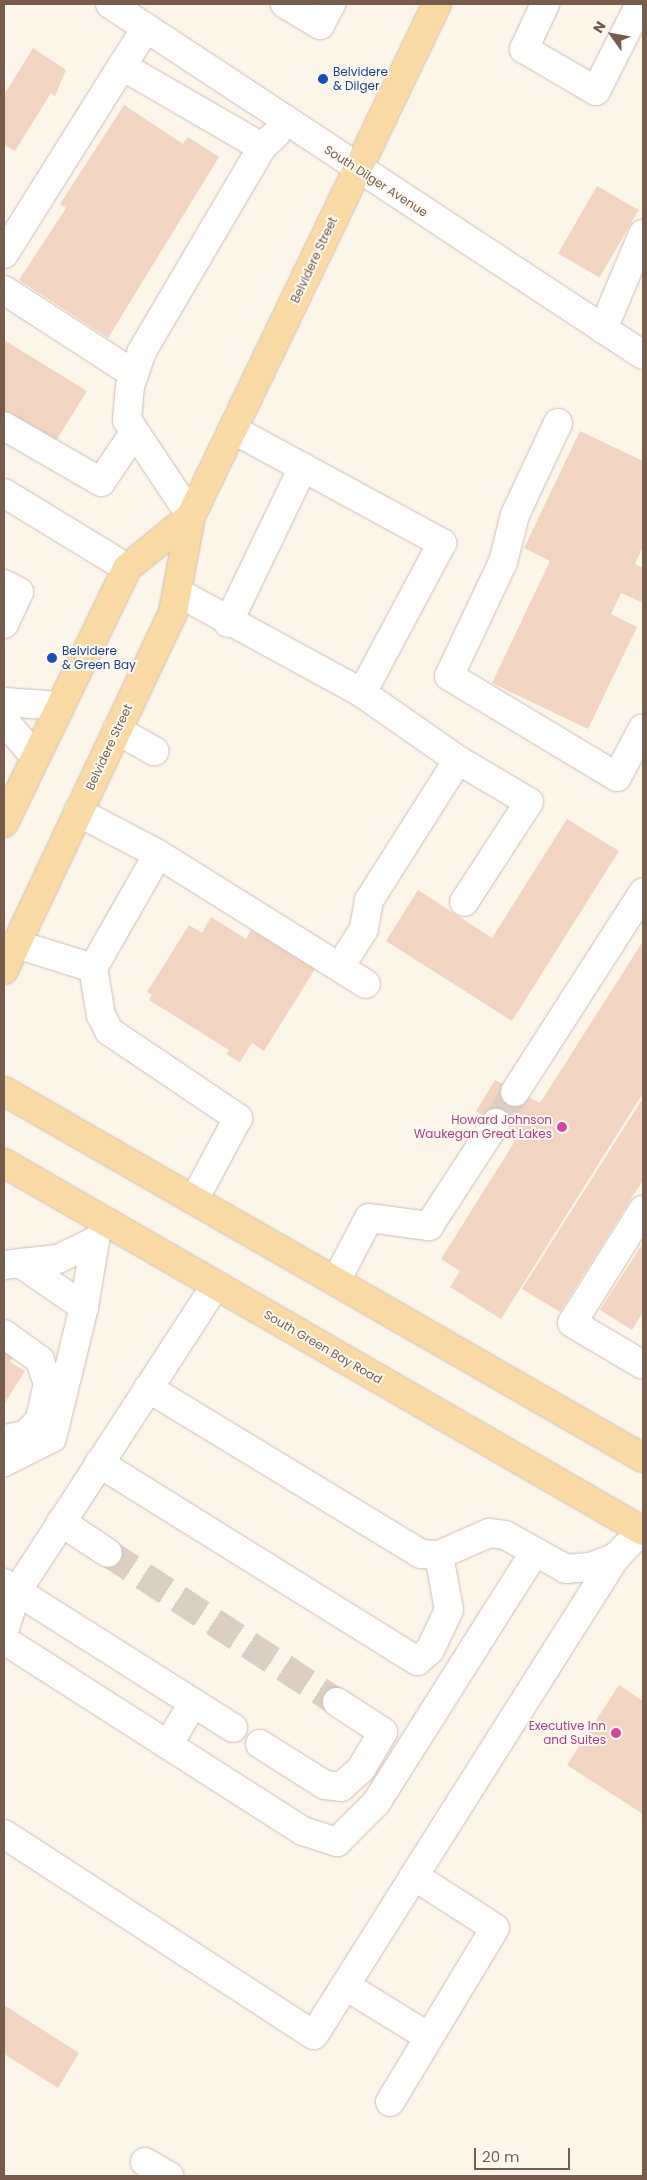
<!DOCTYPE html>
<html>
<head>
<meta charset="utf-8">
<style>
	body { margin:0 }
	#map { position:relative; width:647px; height:2180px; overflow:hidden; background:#fcf5ea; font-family:Poppins,sans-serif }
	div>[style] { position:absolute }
	.building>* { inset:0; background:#f1d5c2; transform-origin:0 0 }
	.minor-tunnel>* { height:28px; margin-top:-14px; transform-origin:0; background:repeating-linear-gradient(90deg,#dbcfc3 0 28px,transparent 0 42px) }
	.roads { filter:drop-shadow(0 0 1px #cebdaf) drop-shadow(0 0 1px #cebdaf) }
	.minor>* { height:28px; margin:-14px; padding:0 14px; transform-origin:14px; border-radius:14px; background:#fff }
	.major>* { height:28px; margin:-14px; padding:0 14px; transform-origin:14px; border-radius:14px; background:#f9d9a4 }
	.dots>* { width:14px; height:14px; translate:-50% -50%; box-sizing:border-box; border:2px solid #fff9f0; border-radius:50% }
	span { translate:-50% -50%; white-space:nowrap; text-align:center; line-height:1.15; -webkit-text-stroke:4px #fff9f0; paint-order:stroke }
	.transit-label { font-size:12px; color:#164399 }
	.left { translate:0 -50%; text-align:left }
	.street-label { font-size:12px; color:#775c4d }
	.hotel-label { font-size:12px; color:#b23c85 }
	.right { translate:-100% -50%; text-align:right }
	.frame { position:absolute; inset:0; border:5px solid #775c4d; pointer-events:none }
	.north { position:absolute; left:587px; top:10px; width:50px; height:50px; -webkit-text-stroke:4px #fff9f0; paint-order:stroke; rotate:302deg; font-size:14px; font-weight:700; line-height:20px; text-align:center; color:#775c4d }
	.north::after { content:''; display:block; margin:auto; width:18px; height:22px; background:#775c4d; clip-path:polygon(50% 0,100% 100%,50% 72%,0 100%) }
	.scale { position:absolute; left:474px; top:2148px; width:96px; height:22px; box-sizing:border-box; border:2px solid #775c4d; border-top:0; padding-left:6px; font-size:15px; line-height:18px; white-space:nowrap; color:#775c4d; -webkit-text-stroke:4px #fff9f0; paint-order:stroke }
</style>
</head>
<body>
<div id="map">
	<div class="building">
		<i style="clip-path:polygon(33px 48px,66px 70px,55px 96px,51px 93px,15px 151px,4px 145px,4px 95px)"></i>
		<i style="clip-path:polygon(124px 105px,183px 144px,188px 137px,219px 157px,108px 338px,19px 280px,66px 208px,60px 204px)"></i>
		<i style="left:597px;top:186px;width:48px;height:78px;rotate:30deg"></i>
		<i style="clip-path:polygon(4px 340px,87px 391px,54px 444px,4px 413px)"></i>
		<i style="clip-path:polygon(580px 431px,643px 461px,643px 546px,635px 564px,643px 568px,643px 603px,621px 593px,611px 614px,637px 627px,588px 729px,492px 683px,550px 561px,524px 548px)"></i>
		<i style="clip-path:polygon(567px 819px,619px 851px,512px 1021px,386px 941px,418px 890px,492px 938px)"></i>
		<i style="clip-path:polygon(211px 917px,246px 939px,251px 930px,315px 969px,264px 1051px,252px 1043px,240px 1062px,226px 1054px,229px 1050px,149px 1000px,152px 995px,147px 992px,189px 925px,202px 933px)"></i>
		<i style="clip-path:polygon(643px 941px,643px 1093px,501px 1319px,450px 1287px,460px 1271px,441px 1259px,515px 1141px,507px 1135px,509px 1131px,476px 1111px,495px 1080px,540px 1103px)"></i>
		<i style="clip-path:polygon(643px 1098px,643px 1180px,560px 1312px,522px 1289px)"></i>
		<i style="clip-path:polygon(643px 1243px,643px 1312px,632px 1330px,600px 1310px)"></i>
		<i style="clip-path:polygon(4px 1344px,16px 1352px,10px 1362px,25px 1371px,4px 1404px)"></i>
		<i style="clip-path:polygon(619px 1685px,643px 1701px,643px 1814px,567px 1765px)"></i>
		<i style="clip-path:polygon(4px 2005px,79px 2053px,58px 2088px,4px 2054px)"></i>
	</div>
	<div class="minor-tunnel">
		<i style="left:496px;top:1123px;width:36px;rotate:-58deg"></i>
		<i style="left:108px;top:1553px;width:273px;rotate:33.1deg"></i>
	</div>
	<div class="roads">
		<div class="minor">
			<i style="left:110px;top:4px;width:638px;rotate:33.37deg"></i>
			<i style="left:285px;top:4px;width:41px;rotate:31deg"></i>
			<i style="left:320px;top:25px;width:24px;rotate:-62deg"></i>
			<i style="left:545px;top:4px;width:50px;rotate:115deg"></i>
			<i style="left:524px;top:49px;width:83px;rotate:30.3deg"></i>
			<i style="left:596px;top:91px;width:97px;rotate:-63.2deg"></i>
			<i style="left:146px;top:28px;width:45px;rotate:122.3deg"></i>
			<i style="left:122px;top:66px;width:162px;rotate:30.1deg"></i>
			<i style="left:262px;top:147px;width:19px;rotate:-43deg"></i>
			<i style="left:4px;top:254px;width:222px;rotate:-57.9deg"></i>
			<i style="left:4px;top:290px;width:155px;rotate:32.9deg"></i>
			<i style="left:603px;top:329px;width:103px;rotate:-67.2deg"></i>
			<i style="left:558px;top:423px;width:102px;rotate:115.1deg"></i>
			<i style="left:515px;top:515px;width:49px;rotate:104.3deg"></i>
			<i style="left:503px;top:562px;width:126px;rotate:115.3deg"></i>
			<i style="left:449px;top:676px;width:196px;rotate:31deg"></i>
			<i style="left:617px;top:777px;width:55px;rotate:-62deg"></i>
			<i style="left:4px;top:426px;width:112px;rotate:30deg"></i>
			<i style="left:101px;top:482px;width:59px;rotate:-56deg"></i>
			<i style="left:234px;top:430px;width:237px;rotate:28.5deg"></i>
			<i style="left:442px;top:543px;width:170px;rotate:118.1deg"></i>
			<i style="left:4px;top:493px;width:144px;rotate:31.4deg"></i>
			<i style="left:191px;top:516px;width:115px;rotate:-123.7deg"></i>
			<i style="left:127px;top:420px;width:34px;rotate:-85deg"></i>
			<i style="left:130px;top:386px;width:37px;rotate:-71deg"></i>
			<i style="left:142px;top:351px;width:237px;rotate:-59.5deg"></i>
			<i style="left:4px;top:584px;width:17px;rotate:28deg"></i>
			<i style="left:19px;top:592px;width:35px;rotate:115deg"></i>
			<i style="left:177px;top:592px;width:211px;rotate:28.6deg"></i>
			<i style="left:362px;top:693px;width:117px;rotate:34.9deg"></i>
			<i style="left:458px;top:760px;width:166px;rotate:122.4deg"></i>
			<i style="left:369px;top:900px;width:29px;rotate:100deg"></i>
			<i style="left:364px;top:929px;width:45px;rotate:122.3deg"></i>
			<i style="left:228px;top:623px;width:173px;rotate:-64.3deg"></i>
			<i style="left:4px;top:702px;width:56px;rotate:4.1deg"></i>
			<i style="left:4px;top:720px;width:48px;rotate:50deg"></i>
			<i style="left:117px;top:730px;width:43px;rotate:29.6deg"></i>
			<i style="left:458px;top:760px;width:82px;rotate:30.6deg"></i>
			<i style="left:529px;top:802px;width:119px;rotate:123deg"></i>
			<i style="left:78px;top:812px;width:90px;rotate:27.7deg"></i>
			<i style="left:16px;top:944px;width:81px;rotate:17.3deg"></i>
			<i style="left:93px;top:968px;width:48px;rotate:80.3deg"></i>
			<i style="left:101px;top:1015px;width:18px;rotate:63deg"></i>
			<i style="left:109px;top:1031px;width:156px;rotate:34deg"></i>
			<i style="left:238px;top:1118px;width:93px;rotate:118.2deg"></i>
			<i style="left:93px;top:968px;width:131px;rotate:-60.3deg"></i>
			<i style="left:158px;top:854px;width:245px;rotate:32deg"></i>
			<i style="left:515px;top:1092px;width:237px;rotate:-57.3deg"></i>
			<i style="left:643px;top:1210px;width:133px;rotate:122.1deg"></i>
			<i style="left:572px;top:1323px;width:82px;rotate:30.6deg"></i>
			<i style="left:20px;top:1263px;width:38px;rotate:-6deg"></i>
			<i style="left:58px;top:1259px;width:41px;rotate:-25.9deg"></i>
			<i style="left:95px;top:1241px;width:67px;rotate:99.5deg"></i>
			<i style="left:4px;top:1265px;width:16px;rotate:-7deg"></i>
			<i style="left:20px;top:1263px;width:78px;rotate:34.5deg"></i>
			<i style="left:84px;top:1307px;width:135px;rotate:103.7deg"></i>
			<i style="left:52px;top:1438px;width:54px;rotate:153.4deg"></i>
			<i style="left:336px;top:1281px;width:71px;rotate:-62.4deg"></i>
			<i style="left:369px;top:1218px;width:61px;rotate:7.6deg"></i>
			<i style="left:429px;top:1226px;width:123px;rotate:-57deg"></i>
			<i style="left:4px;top:1334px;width:44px;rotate:35.8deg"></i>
			<i style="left:40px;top:1360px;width:25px;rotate:72deg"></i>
			<i style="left:48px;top:1384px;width:37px;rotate:103deg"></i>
			<i style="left:40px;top:1420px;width:21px;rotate:135deg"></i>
			<i style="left:25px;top:1435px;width:21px;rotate:169deg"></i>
			<i style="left:148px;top:1388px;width:320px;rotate:31.3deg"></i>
			<i style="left:421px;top:1554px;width:18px;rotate:3deg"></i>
			<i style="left:439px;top:1555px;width:55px;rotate:-23.7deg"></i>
			<i style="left:489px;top:1533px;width:16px;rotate:7deg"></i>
			<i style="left:505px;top:1535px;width:70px;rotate:29.1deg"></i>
			<i style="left:566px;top:1569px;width:24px;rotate:-5deg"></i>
			<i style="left:590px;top:1567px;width:28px;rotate:-21deg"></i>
			<i style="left:99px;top:1463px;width:375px;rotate:31.9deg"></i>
			<i style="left:417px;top:1661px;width:17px;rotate:-40deg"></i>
			<i style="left:430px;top:1650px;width:44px;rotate:-64.6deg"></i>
			<i style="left:449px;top:1610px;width:56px;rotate:-100.3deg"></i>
			<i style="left:61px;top:1522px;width:56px;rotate:33.4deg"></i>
			<i style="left:4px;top:1583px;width:271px;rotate:32.3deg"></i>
			<i style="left:4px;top:1631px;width:42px;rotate:-72deg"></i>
			<i style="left:17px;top:1591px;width:365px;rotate:-57deg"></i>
			<i style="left:4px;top:1640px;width:355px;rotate:32.6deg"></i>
			<i style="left:303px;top:1831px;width:36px;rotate:18deg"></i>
			<i style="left:337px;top:1842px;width:55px;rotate:-45deg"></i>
			<i style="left:376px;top:1803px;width:296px;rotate:-57.7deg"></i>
			<i style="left:260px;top:1744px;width:77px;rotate:32.2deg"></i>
			<i style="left:325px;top:1785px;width:16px;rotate:7deg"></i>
			<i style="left:341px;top:1787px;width:27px;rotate:-42deg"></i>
			<i style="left:361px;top:1769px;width:43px;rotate:-59.3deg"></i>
			<i style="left:383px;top:1732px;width:55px;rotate:-146.9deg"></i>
			<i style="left:168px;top:1745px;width:49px;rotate:-59.2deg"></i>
			<i style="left:4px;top:1834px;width:369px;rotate:33deg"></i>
			<i style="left:314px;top:2035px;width:188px;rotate:-57.8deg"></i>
			<i style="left:346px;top:1986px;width:95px;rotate:31.7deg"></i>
			<i style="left:390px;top:2102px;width:203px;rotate:-58.9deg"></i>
			<i style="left:495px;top:1928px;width:96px;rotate:-147.3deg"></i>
			<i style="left:414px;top:1876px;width:378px;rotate:-57.7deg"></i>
			<i style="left:616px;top:1557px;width:37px;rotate:-46deg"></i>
			<i style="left:145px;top:2162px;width:28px;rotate:30deg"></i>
		</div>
		<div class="major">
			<i style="left:4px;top:823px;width:283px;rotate:-64.2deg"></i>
			<i style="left:127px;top:568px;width:82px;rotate:-39.1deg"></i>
			<i style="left:4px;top:970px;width:396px;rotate:-64.7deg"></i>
			<i style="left:173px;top:612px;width:98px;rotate:-79.4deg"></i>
			<i style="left:191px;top:516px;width:568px;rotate:-64.34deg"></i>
			<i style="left:4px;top:1091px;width:737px;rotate:29.87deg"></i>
			<i style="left:4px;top:1163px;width:737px;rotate:29.94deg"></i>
		</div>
	</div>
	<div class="dots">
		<i style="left:323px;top:79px;background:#1a4fb4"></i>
		<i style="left:52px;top:658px;background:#1a4fb4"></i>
		<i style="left:562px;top:1127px;background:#d1479c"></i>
		<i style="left:616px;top:1733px;background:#d1479c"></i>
	</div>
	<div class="transit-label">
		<span class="left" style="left:333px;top:79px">Belvidere<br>&amp; Dilger</span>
		<span class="left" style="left:62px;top:658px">Belvidere<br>&amp; Green Bay</span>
	</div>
	<div class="street-label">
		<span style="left:376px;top:181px;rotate:33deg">South Dilger Avenue</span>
		<span style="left:314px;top:260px;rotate:-65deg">Belvidere Street</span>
		<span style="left:109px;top:747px;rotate:-65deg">Belvidere Street</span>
		<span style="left:323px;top:1347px;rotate:30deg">South Green Bay Road</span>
	</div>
	<div class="hotel-label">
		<span class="right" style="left:552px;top:1127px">Howard Johnson<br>Waukegan Great Lakes</span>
		<span class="right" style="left:606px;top:1733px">Executive Inn<br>and Suites</span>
	</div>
	<div class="frame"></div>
	<div class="north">N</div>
	<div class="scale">20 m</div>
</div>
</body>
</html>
